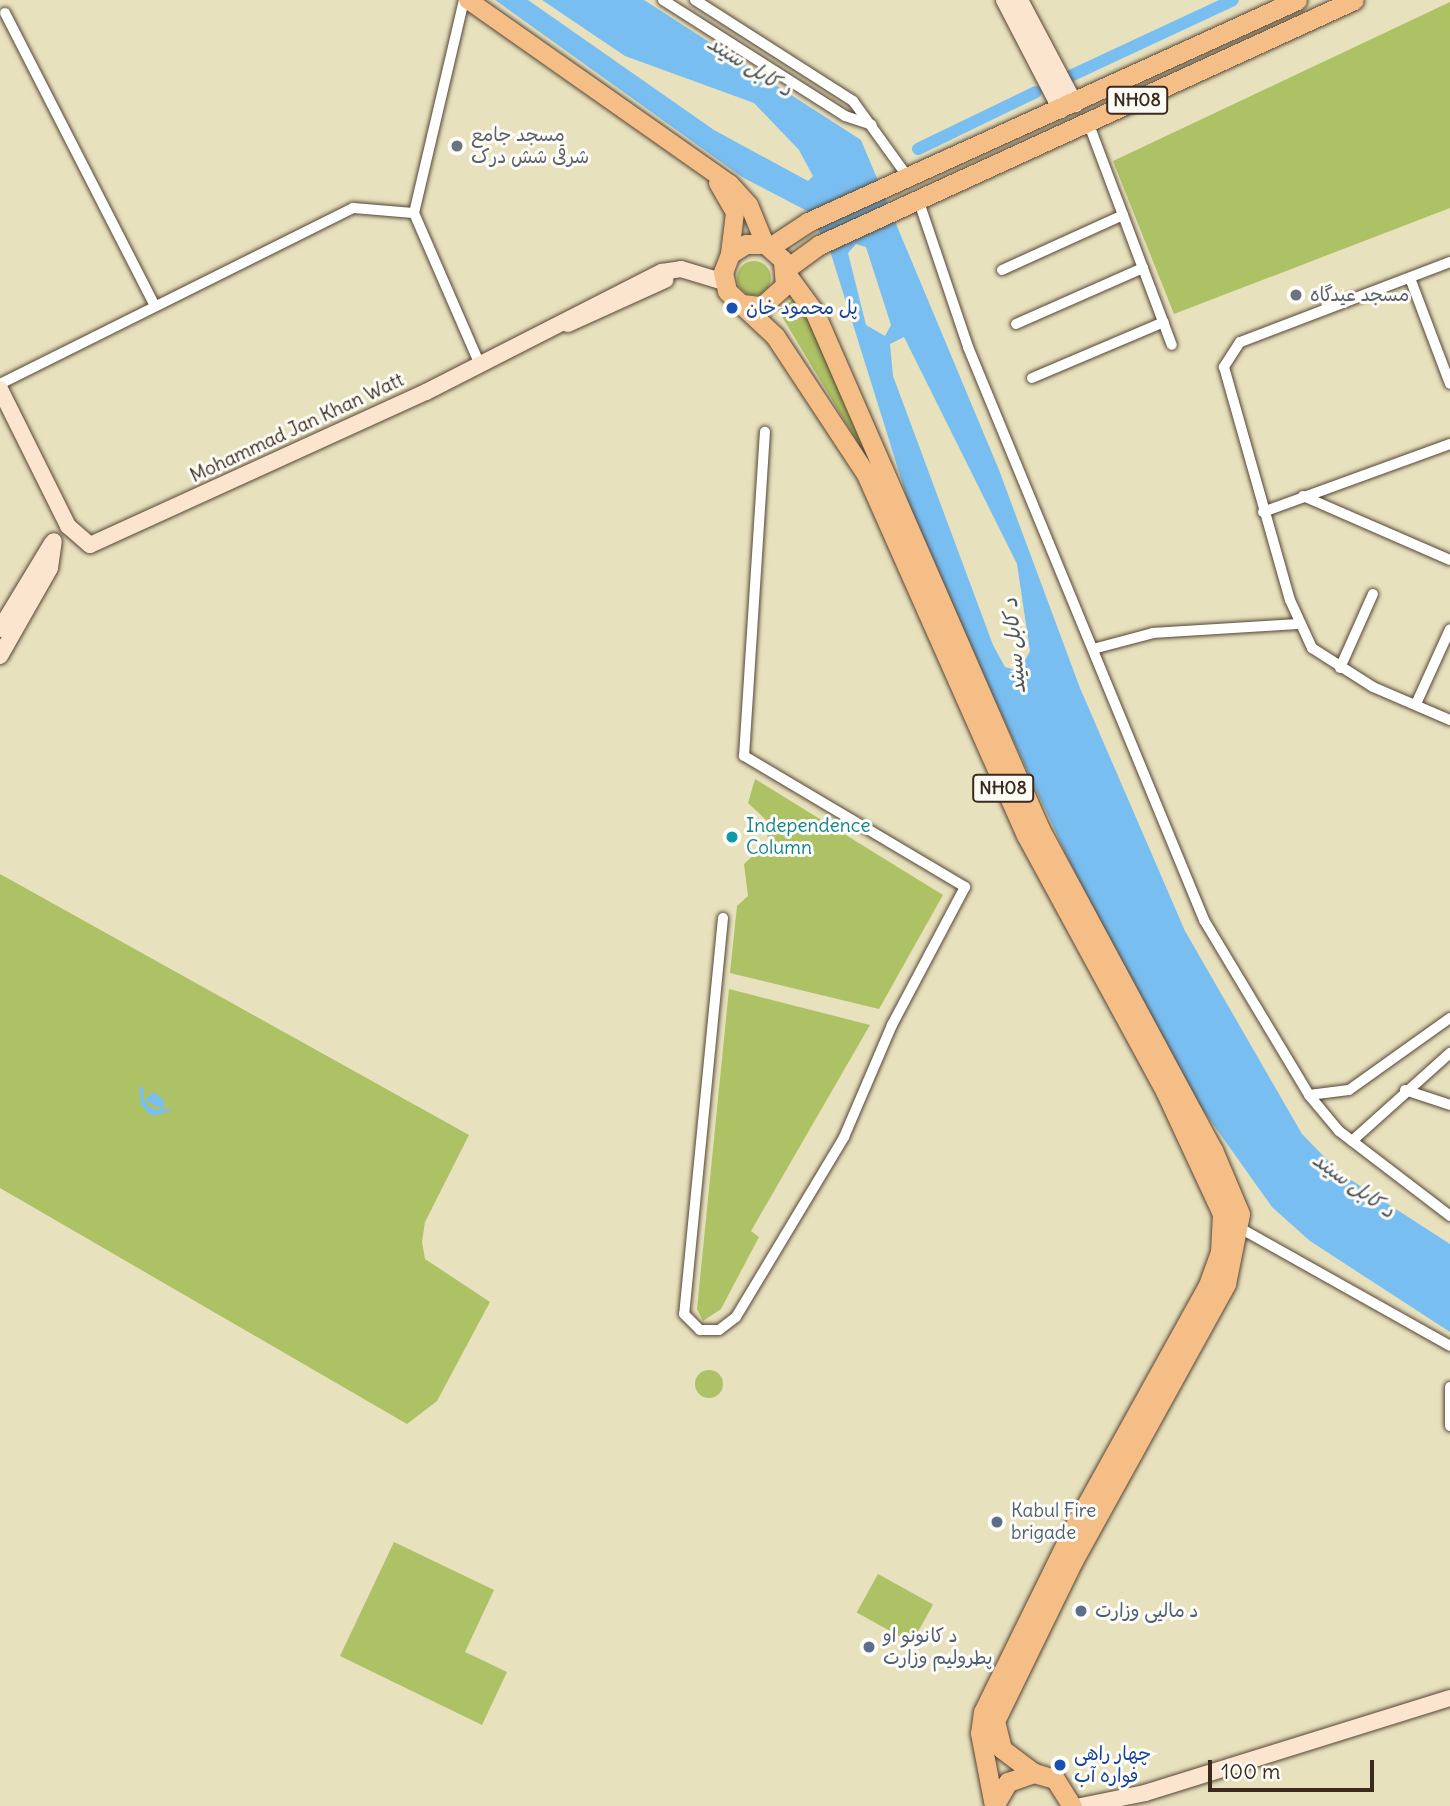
<!DOCTYPE html>
<html>
<head>
<meta charset="utf-8">
<style>
	body { margin:0 }
	#map { position:relative; width:1450px; height:1806px; overflow:hidden; background:#e8e1bd; font-family:Delius,"Playpen Sans Arabic",sans-serif }
	div>[style] { position:absolute }
	.green>* { inset:0; background:#adc165; transform-origin:0 0 }
	.round { border-radius:50% }
	.water>* { inset:0; background:#79bef0 }
	.canal>* { height:12px; margin:-6px; padding:0 6px; transform-origin:6px; border-radius:6px; background:#79bef0 }
	.roads { filter:drop-shadow(0 0 2px #554536) drop-shadow(0 0 2px #554536) }
	.street>* { height:10px; margin:-5px; padding:0 5px; transform-origin:5px; border-radius:5px; background:#fff }
	.secondary>* { height:16px; margin:-8px; padding:0 8px; transform-origin:8px; border-radius:8px; background:#fbe5cf }
	.primary>* { height:18px; margin:-9px; padding:0 9px; transform-origin:9px; border-radius:9px; background:#f5be86 }
	.highway>* { height:19px; margin:-9.5px; padding:0 9.5px; transform-origin:9.5px; border-radius:9.5px; background:#f5be86 }
	.dots>* { width:19px; height:19px; translate:-50% -50%; box-sizing:border-box; border:4px solid #fdfcf7; border-radius:50% }
	span { translate:-50% -50%; white-space:nowrap; text-align:center; line-height:1.15; -webkit-text-stroke:6px #fdfcf7; paint-order:stroke }
	.shield-label span { padding:2px 5px; background:#fdfcf7; border:2px solid; border-radius:5px; -webkit-text-stroke-width:0 }
	.shield-label { font-size:18px; color:#3b2a1e; font-weight:700 }
	.worship-label { font-size:19px; color:#5b616d }
	.left { translate:0 -50%; text-align:left }
	.transit-label { font-size:19px; color:#164399 }
	.street-label { font-size:19px; color:#3b2a1e }
	.culture-label { font-size:19px; color:#0d838f }
	.service-label { font-size:19px; color:#4e5e75 }
	.water-label { font-size:21px; color:#4e565d; font-style:italic }
	.scale { position:absolute; left:1208px; top:1760px; width:166px; height:32px; box-sizing:border-box; border:4px solid #3b2a1e; border-top:0; padding-left:9px; font-size:21px; line-height:24px; white-space:nowrap; color:#3b2a1e; -webkit-text-stroke:5px #fdfcf7; paint-order:stroke }
</style>
</head>
<body>
<div id="map">
	<div class="green">
		<i style="clip-path:polygon(1450px 2px,1450px 208px,1174px 314px,1113px 161px)"></i>
		<i class="round" style="left:737px;top:261px;width:34px;height:34px"></i>
		<i style="clip-path:polygon(794px 299px,808px 307px,866px 456px,778px 310px)"></i>
		<i style="clip-path:polygon(755px 779px,943px 895px,879px 1009px,730px 973px,737px 906px,748px 896px,744px 864px,768px 842px,766px 820px,748px 803px)"></i>
		<i style="clip-path:polygon(0 874px,469px 1135px,425px 1222px,422px 1242px,425px 1259px,490px 1302px,437px 1401px,407px 1424px,0 1188px)"></i>
		<i style="clip-path:polygon(729px 989px,870px 1025px,751px 1231px,759px 1237px,721px 1309px,703px 1321px,697px 1309px)"></i>
		<i class="round" style="left:695px;top:1370px;width:28px;height:28px"></i>
		<i style="clip-path:polygon(394px 1542px,494px 1590px,465px 1652px,507px 1672px,482px 1725px,340px 1656px)"></i>
		<i style="left:878px;top:1574px;width:63px;height:44px;rotate:29deg"></i>
	</div>
	<div class="water">
		<i style="clip-path:polygon(evenodd,495px 0,528px 0,714px 130px,808px 181px,813px 176px,799px 150px,754px 103px,625px 56px,542px 0,644px 0,861px 140px,999px 470px,1080px 688px,1185px 931px,1302px 1134px,1340px 1173px,1450px 1244px,1450px 1332px,1310px 1241px,1272px 1207px,1193px 1096px,1071px 865px,919px 536px,831px 254px,809px 212px,742px 177px,495px 0,856px 244px,866px 247px,891px 325px,885px 336px,866px 325px,848px 253px,856px 244px,495px 0,904px 337px,1017px 564px,1030px 651px,1019px 671px,1005px 667px,993px 645px,893px 376px,890px 344px,904px 337px)"></i>
		<i style="clip-path:polygon(139px 1086px,144px 1089px,143px 1098px,149px 1107px,157px 1110px,162px 1109px,145px 1100px,153px 1092px,164px 1100px,163px 1109px,174px 1110px,152px 1116px,141px 1105px)"></i>
	</div>
	<div class="canal">
		<i style="left:1066px;top:78px;width:184px;rotate:-25deg"></i>
		<i style="left:918px;top:149px;width:131px;rotate:-25.8deg"></i>
	</div>
	<div class="roads">
		<div class="street">
			<i style="left:464px;top:0;width:219px;rotate:103.2deg"></i>
			<i style="left:414px;top:213px;width:166px;rotate:66.5deg"></i>
			<i style="left:663px;top:0;width:216px;rotate:32.5deg"></i>
			<i style="left:845px;top:116px;width:28px;rotate:18deg"></i>
			<i style="left:695px;top:0;width:188px;rotate:32.6deg"></i>
			<i style="left:853px;top:101px;width:92px;rotate:54.2deg"></i>
			<i style="left:5px;top:13px;width:329px;rotate:62.9deg"></i>
			<i style="left:1088px;top:122px;width:238px;rotate:69.4deg"></i>
			<i style="left:918px;top:199px;width:156px;rotate:71.3deg"></i>
			<i style="left:968px;top:347px;width:620px;rotate:67.61deg"></i>
			<i style="left:1204px;top:920px;width:204px;rotate:59deg"></i>
			<i style="left:1309px;top:1095px;width:47px;rotate:50.2deg"></i>
			<i style="left:1339px;top:1131px;width:140px;rotate:37.4deg"></i>
			<i style="left:1450px;top:262px;width:225px;rotate:159.1deg"></i>
			<i style="left:1240px;top:342px;width:30px;rotate:123deg"></i>
			<i style="left:1224px;top:367px;width:242px;rotate:74.2deg"></i>
			<i style="left:1290px;top:600px;width:53px;rotate:65.4deg"></i>
			<i style="left:1312px;top:648px;width:72px;rotate:32.6deg"></i>
			<i style="left:1373px;top:687px;width:84px;rotate:23.2deg"></i>
			<i style="left:1002px;top:270px;width:133px;rotate:-24.4deg"></i>
			<i style="left:1410px;top:278px;width:113px;rotate:69.3deg"></i>
			<i style="left:1016px;top:324px;width:139px;rotate:-23.8deg"></i>
			<i style="left:1032px;top:378px;width:143px;rotate:-23deg"></i>
			<i style="left:0;top:384px;width:394px;rotate:-26.5deg"></i>
			<i style="left:353px;top:208px;width:61px;rotate:4.7deg"></i>
			<i style="left:1303px;top:496px;width:160px;rotate:23.5deg"></i>
			<i style="left:1263px;top:512px;width:199px;rotate:-20deg"></i>
			<i style="left:1093px;top:649px;width:62px;rotate:-14.9deg"></i>
			<i style="left:1153px;top:633px;width:144px;rotate:-3.6deg"></i>
			<i style="left:1340px;top:668px;width:81px;rotate:-66deg"></i>
			<i style="left:1416px;top:704px;width:82px;rotate:-65.6deg"></i>
			<i style="left:723px;top:918px;width:398px;rotate:95.6deg"></i>
			<i style="left:684px;top:1314px;width:23px;rotate:45deg"></i>
			<i style="left:700px;top:1330px;width:19px"></i>
			<i style="left:719px;top:1330px;width:21px;rotate:-37deg"></i>
			<i style="left:736px;top:1317px;width:210px;rotate:-59deg"></i>
			<i style="left:844px;top:1137px;width:122px;rotate:-66.8deg"></i>
			<i style="left:892px;top:1025px;width:156px;rotate:-62.1deg"></i>
			<i style="left:965px;top:887px;width:257px;rotate:-149.3deg"></i>
			<i style="left:744px;top:756px;width:325px;rotate:-86.3deg"></i>
			<i style="left:1405px;top:1090px;width:47px;rotate:18.4deg"></i>
			<i style="left:1309px;top:1095px;width:40px;rotate:-7.1deg"></i>
			<i style="left:1349px;top:1090px;width:124px;rotate:-35.5deg"></i>
			<i style="left:1352px;top:1141px;width:132px;rotate:-41.9deg"></i>
			<i style="left:1240px;top:1228px;width:241px;rotate:29.3deg"></i>
			<i style="left:1450px;top:1387px;width:39px;rotate:90deg"></i>
		</div>
		<div class="secondary">
			<i style="left:1004px;top:0;width:124px;rotate:62.6deg"></i>
			<i style="left:1020px;top:0;width:118px;rotate:62.1deg"></i>
			<i style="left:568px;top:324px;width:107px;rotate:-24.4deg"></i>
			<i style="left:0;top:389px;width:153px;rotate:63.6deg"></i>
			<i style="left:68px;top:526px;width:29px;rotate:41deg"></i>
			<i style="left:90px;top:545px;width:369px;rotate:-24.5deg"></i>
			<i style="left:426px;top:392px;width:265px;rotate:-27deg"></i>
			<i style="left:662px;top:272px;width:19px;rotate:-9deg"></i>
			<i style="left:681px;top:269px;width:45px;rotate:16.8deg"></i>
			<i style="left:0;top:629px;width:100px;rotate:-58.8deg"></i>
			<i style="left:0;top:656px;width:101px;rotate:-60.4deg"></i>
			<i style="left:50px;top:568px;width:27px;rotate:-82deg"></i>
			<i style="left:1081px;top:1806px;width:65px;rotate:-11.5deg"></i>
			<i style="left:1145px;top:1793px;width:319px;rotate:-17.3deg"></i>
		</div>
		<div class="primary">
			<i style="left:468px;top:0;width:320px;rotate:35.1deg"></i>
			<i style="left:730px;top:184px;width:28px;rotate:48deg"></i>
			<i style="left:749px;top:205px;width:42px;rotate:67.7deg"></i>
			<i style="left:718px;top:183px;width:34px;rotate:60deg"></i>
			<i style="left:735px;top:213px;width:41px;rotate:97deg"></i>
		</div>
		<div class="highway">
			<i style="left:770px;top:247px;width:45px;rotate:-33.3deg"></i>
			<i style="left:808px;top:222px;width:537px;rotate:-24.42deg"></i>
			<i style="left:786px;top:269px;width:41px;rotate:-36deg"></i>
			<i style="left:819px;top:245px;width:588px;rotate:-24.61deg"></i>
			<i style="left:787px;top:275px;width:47px;rotate:53.6deg"></i>
			<i style="left:815px;top:313px;width:563px;rotate:66.44deg"></i>
			<i style="left:1040px;top:829px;width:365px;rotate:61.7deg"></i>
			<i style="left:1213px;top:1150px;width:69px;rotate:67.1deg"></i>
			<i style="left:1240px;top:1214px;width:71px;rotate:101.3deg"></i>
			<i style="left:1226px;top:1284px;width:316px;rotate:118.9deg"></i>
			<i style="left:1073px;top:1561px;width:178px;rotate:116deg"></i>
			<i style="left:995px;top:1721px;width:29px;rotate:76deg"></i>
			<i style="left:1002px;top:1749px;width:40px;rotate:37deg"></i>
			<i style="left:742px;top:304px;width:20px;rotate:6deg"></i>
			<i style="left:762px;top:306px;width:31px;rotate:-42deg"></i>
			<i style="left:785px;top:285px;width:25px;rotate:-95deg"></i>
			<i style="left:783px;top:260px;width:24px;rotate:-138deg"></i>
			<i style="left:765px;top:244px;width:19px;rotate:180deg"></i>
			<i style="left:746px;top:244px;width:19px;rotate:148deg"></i>
			<i style="left:730px;top:254px;width:19px;rotate:111deg"></i>
			<i style="left:723px;top:272px;width:19px;rotate:78deg"></i>
			<i style="left:727px;top:291px;width:66px;rotate:43.2deg"></i>
			<i style="left:775px;top:336px;width:165px;rotate:56.6deg"></i>
			<i style="left:866px;top:474px;width:395px;rotate:66.1deg"></i>
			<i style="left:1026px;top:835px;width:291px;rotate:61.5deg"></i>
			<i style="left:1165px;top:1091px;width:136px;rotate:65.1deg"></i>
			<i style="left:1222px;top:1214px;width:38px;rotate:93deg"></i>
			<i style="left:1220px;top:1252px;width:37px;rotate:110deg"></i>
			<i style="left:1207px;top:1287px;width:274px;rotate:119deg"></i>
			<i style="left:1074px;top:1527px;width:206px;rotate:116.2deg"></i>
			<i style="left:983px;top:1712px;width:21px;rotate:98deg"></i>
			<i style="left:980px;top:1733px;width:74px;rotate:79.1deg"></i>
			<i style="left:994px;top:1806px;width:28px;rotate:-60deg"></i>
			<i style="left:1008px;top:1782px;width:28px;rotate:-19deg"></i>
			<i style="left:1034px;top:1773px;width:22px;rotate:16deg"></i>
			<i style="left:1055px;top:1779px;width:32px;rotate:58deg"></i>
		</div>
	</div>
	<div class="dots">
		<i style="left:457px;top:146px;background:#6b7280"></i>
		<i style="left:1296px;top:295px;background:#6b7280"></i>
		<i style="left:732px;top:308px;background:#1a4fb4"></i>
		<i style="left:732px;top:837px;background:#0f9aa8"></i>
		<i style="left:997px;top:1522px;background:#5c6f8a"></i>
		<i style="left:1081px;top:1611px;background:#5c6f8a"></i>
		<i style="left:869px;top:1647px;background:#5c6f8a"></i>
		<i style="left:1060px;top:1765px;background:#1a4fb4"></i>
	</div>
	<div class="shield-label">
		<span style="left:1137px;top:100px">NH08</span>
		<span style="left:1003px;top:788px">NH08</span>
	</div>
	<div class="worship-label">
		<span class="left" style="left:471px;top:146px">مسجد جامع<br>شرقی شش درک</span>
		<span class="left" style="left:1310px;top:295px">مسجد عیدگاه</span>
	</div>
	<div class="transit-label">
		<span class="left" style="left:746px;top:308px">پل محمود خان</span>
		<span class="left" style="left:1074px;top:1765px">چهار راهی<br>فواره آب</span>
	</div>
	<div class="street-label">
		<span style="left:297px;top:428px;rotate:-25deg">Mohammad Jan Khan Watt</span>
	</div>
	<div class="culture-label">
		<span class="left" style="left:746px;top:837px">Independence<br>Column</span>
	</div>
	<div class="service-label">
		<span class="left" style="left:1011px;top:1522px">Kabul Fire<br>brigade</span>
		<span class="left" style="left:1095px;top:1611px">د مالیی وزارت</span>
		<span class="left" style="left:883px;top:1647px">د کانونو او<br>پطرولیم وزارت</span>
	</div>
	<div class="water-label">
		<span style="left:750px;top:66px;rotate:32deg">د کابل سيند</span>
		<span style="left:1014px;top:646px;rotate:-95deg">د کابل سيند</span>
		<span style="left:1354px;top:1185px;rotate:36deg">د کابل سيند</span>
	</div>
	<div class="scale">100 m</div>
</div>
</body>
</html>
